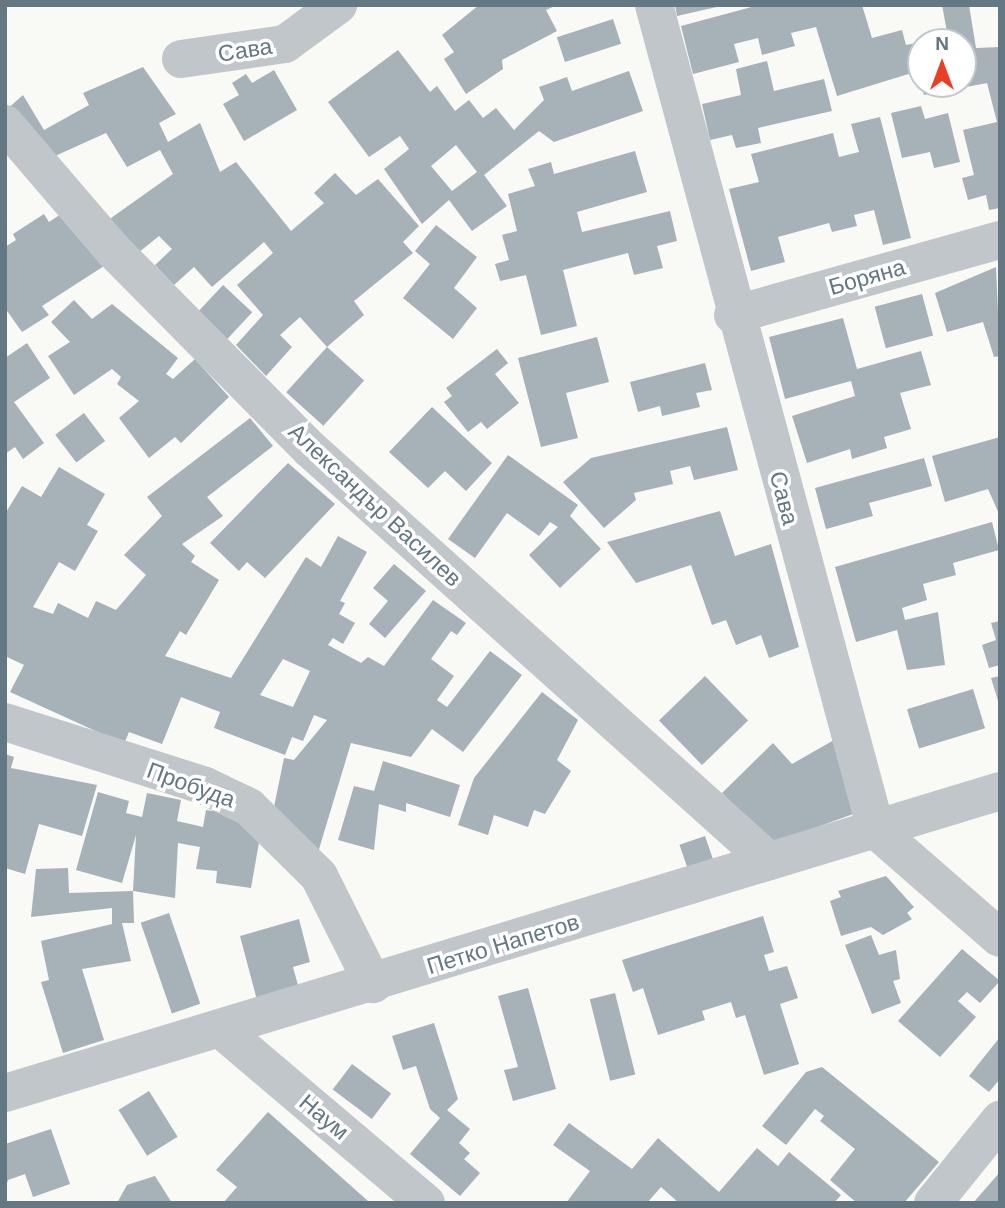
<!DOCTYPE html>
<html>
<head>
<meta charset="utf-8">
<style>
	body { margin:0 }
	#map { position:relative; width:1005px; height:1208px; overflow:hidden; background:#f9f9f6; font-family:Helvetica,sans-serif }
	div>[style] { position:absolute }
	.building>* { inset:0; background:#a6b2b7; transform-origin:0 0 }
	.street>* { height:38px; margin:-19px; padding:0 19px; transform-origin:19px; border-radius:19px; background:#c0c6c9 }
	span { translate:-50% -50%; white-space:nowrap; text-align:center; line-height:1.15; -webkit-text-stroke:7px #fff; paint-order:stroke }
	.street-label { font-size:23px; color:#637883 }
	.frame { position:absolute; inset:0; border:7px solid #637883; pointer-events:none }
	.north { position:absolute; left:907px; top:28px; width:70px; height:70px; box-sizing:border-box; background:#fff; border:2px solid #c1c9cd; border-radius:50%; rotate:0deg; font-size:19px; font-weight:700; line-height:28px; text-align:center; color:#637883 }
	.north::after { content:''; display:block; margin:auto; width:24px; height:32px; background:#eb3f24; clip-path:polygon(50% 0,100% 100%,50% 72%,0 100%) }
</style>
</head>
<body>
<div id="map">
	<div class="building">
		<i style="clip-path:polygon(479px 5px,557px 5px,546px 10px,557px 31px,502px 60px,503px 69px,466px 94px,444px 59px,454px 52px,442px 35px)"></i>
		<i style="clip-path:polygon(675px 5px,721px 5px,721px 6px,677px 16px)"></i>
		<i style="clip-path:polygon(759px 5px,862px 5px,872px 38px,902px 30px,906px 45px,921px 42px,921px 84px,963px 84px,963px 42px,929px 41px,948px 37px,942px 5px,969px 5px,976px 48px,1000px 47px,1000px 208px,989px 210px,986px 195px,968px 200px,962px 178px,974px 175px,963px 130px,997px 122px,987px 83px,924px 95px,915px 72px,837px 96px,816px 27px,791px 33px,795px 46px,762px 55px,758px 38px,734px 44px,739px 62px,693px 74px,681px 26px)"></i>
		<i style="left:613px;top:19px;width:26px;height:59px;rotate:72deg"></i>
		<i style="clip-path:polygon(evenodd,398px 50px,430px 92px,437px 86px,455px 111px,469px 100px,483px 118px,496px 108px,514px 130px,544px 100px,539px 87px,567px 77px,572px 91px,629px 71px,643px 111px,554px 142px,539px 131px,484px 175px,507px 206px,472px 231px,449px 200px,422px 224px,384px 169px,409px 149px,400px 136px,369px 157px,328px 102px,398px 50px,456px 145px,477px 172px,452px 191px,431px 166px,456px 145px)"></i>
		<i style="clip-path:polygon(767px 61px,774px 91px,824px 79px,832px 111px,758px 128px,761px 143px,736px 148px,732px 135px,710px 140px,702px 104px,741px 95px,736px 69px)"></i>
		<i style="clip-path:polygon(143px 67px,176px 114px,159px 123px,168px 142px,200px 123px,220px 172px,236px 162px,291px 231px,324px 203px,314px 193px,335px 173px,356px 195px,378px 179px,419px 226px,403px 242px,413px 253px,354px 301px,364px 315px,327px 347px,300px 317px,280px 335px,292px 347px,266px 376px,236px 345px,263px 315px,237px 285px,273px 253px,264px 242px,212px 287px,194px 267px,174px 285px,155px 265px,172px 249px,159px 236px,133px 257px,104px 223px,173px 174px,160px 150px,127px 167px,106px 133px,44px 161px,5px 111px,23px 95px,44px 130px,89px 105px,83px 93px)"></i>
		<i style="clip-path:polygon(274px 70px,297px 110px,244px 141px,223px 104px,239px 95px,232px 83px,246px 74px,252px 83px)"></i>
		<i style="clip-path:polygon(921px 106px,925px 119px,948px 113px,960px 162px,934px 168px,930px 152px,902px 158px,891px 113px)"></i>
		<i style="clip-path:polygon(880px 117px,911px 238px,883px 245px,874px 210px,854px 215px,857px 226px,832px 232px,829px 223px,778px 237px,785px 262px,751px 271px,729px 189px,759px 182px,751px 154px,833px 133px,839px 157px,859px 152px,851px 124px)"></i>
		<i style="clip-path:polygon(635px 151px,647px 192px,577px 212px,582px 232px,670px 211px,677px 241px,657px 246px,663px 268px,634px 275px,628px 253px,563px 270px,577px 326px,541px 335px,526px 275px,500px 281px,495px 264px,509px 260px,502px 235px,517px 231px,508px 194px,535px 186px,528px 169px,551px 162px,554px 174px)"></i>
		<i style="clip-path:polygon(44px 214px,49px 222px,61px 214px,104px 266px,42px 306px,49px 315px,22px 332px,5px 308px,5px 247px,16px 240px,13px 234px)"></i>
		<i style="clip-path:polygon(436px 225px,477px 257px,454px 288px,477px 308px,453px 339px,403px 298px,430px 264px,415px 251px)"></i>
		<i style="clip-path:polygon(996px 267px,1000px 356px,994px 357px,983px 322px,947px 332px,935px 293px)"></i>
		<i style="left:223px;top:285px;width:40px;height:41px;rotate:43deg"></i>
		<i style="left:922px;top:294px;width:43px;height:49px;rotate:75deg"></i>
		<i style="clip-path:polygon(74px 300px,92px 319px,112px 304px,178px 358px,166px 374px,173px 379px,195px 359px,229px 397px,181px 443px,175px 437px,149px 458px,119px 418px,139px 401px,117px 384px,121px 377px,112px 369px,74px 395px,48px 356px,70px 342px,51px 322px)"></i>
		<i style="clip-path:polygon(843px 318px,857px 369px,921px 351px,931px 385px,900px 393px,911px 429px,884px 437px,887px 448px,852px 459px,850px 449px,807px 463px,792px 416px,855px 396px,851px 381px,785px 399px,769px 337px)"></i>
		<i style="clip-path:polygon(597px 337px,609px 382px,566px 393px,578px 438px,541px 447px,518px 358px)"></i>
		<i style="clip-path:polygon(27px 343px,50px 378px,14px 402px,44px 443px,23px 459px,15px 447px,5px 454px,5px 358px)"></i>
		<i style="left:327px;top:347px;width:50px;height:61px;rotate:42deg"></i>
		<i style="clip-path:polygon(497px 349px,508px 363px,495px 374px,519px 403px,487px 429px,481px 422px,468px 432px,444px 402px,452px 396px,446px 388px)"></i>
		<i style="clip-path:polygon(705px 363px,712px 390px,696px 393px,700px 407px,662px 416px,660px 406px,638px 412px,630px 382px)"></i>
		<i style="clip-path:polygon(432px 407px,492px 463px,466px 491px,445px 471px,428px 488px,389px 452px)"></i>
		<i style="left:84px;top:413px;width:35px;height:36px;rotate:53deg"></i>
		<i style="clip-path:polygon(evenodd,250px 418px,273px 446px,207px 497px,223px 516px,182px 544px,195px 556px,191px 562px,219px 580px,186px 635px,180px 631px,165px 656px,231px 678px,306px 557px,321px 567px,338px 536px,367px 552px,340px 601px,345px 603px,339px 614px,355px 623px,343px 644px,333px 638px,328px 645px,361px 663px,368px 657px,384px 666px,433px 600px,466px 623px,457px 635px,451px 631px,431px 659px,454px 676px,437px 700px,447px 707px,490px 651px,522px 675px,463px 752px,432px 729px,411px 757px,351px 743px,316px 859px,274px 807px,284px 758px,294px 760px,327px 720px,314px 715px,303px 741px,292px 737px,285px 755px,214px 728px,220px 712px,181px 697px,162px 744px,129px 732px,124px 744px,10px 692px,24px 665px,5px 656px,5px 514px,22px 486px,41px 497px,59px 467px,105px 494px,87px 525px,98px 531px,75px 571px,59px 562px,33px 607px,53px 614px,58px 603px,88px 618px,96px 601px,116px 610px,146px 575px,124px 555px,162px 516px,147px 497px,250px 418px,283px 659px,310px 671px,293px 707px,260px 695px,283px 659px)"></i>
		<i style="clip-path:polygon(727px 427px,738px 470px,694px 480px,690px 466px,670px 471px,673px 484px,634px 493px,636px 500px,604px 528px,563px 482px,591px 458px)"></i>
		<i style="clip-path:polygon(1000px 437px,1000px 516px,988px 489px,945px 502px,932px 456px)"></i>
		<i style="clip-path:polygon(508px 455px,578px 505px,570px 516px,601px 549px,560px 588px,529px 555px,558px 527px,550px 522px,539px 536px,507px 513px,475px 558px,448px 539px)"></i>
		<i style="clip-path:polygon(924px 458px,932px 486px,869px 503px,873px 516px,826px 529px,815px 488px)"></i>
		<i style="clip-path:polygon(288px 463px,335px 504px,265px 578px,247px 562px,239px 571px,210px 543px)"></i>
		<i style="clip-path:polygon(720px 511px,735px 556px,771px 544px,799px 647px,769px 658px,761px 635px,736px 645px,726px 620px,712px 625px,691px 565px,636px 583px,607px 542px)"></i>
		<i style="clip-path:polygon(992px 522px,999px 550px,953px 563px,956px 575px,923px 584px,927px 600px,902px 608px,905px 620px,938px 612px,945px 665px,907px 670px,897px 630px,856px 642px,835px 567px)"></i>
		<i style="clip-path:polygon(394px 564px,426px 591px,385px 638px,369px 624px,388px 601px,373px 588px)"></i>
		<i style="clip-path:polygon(1000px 621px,1000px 665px,989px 668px,982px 645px,996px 640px,991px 623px)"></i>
		<i style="left:705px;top:676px;width:62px;height:64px;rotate:46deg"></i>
		<i style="clip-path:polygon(1000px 676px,1000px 704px,999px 704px,991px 678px)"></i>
		<i style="left:973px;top:689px;width:41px;height:69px;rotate:73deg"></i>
		<i style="clip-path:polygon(542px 692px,578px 720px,557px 760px,571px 771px,545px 814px,534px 810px,528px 827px,494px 815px,488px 835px,458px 825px,474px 778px)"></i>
		<i style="clip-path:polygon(834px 740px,856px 813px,773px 843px,722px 793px,773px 743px,792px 764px)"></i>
		<i style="clip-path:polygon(5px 754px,14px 757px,11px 768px,97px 785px,82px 836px,39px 824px,25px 874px,5px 868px)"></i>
		<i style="clip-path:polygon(383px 761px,460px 785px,450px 817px,406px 803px,406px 812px,379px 804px,374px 850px,338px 840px,354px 786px,374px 791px)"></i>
		<i style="clip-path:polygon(98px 792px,129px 801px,126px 813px,142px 817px,147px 793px,181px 800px,177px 821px,203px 827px,206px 810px,237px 815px,261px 831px,251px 888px,216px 883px,217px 871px,196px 869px,200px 847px,178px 843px,175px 898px,133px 891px,136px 835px,122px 883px,76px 870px)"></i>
		<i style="left:705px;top:836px;width:24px;height:27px;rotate:71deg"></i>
		<i style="clip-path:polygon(68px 868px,69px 893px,133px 891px,134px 923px,122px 923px,131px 961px,82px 969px,104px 1040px,63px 1053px,41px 982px,49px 980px,41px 941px,112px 924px,112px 908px,31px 917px,36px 869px)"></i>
		<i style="clip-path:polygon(886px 876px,914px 907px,907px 913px,912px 919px,883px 935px,871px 927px,841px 936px,830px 901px,841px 897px,838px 891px)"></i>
		<i style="left:169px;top:913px;width:96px;height:30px;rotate:71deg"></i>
		<i style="clip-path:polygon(763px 916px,774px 952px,764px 955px,769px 971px,787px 966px,798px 998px,780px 1004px,799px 1064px,764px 1075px,745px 1015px,736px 1018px,731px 1002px,702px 1011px,705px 1020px,658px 1035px,643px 988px,633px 992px,622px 960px)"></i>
		<i style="clip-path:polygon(299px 919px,310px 962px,293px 967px,299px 989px,257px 1000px,240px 936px)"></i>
		<i style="clip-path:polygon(871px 935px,879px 955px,896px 950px,900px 979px,893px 981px,901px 1003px,872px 1014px,845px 945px)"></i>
		<i style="clip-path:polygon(962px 949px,1000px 981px,980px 1003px,967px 992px,958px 1001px,976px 1017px,940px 1057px,898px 1021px)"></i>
		<i style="clip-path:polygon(528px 988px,556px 1089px,513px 1101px,504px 1070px,518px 1067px,498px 996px)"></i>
		<i style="left:615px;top:993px;width:84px;height:26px;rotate:76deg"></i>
		<i style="clip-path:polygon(434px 1023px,458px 1099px,447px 1110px,470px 1129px,459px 1143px,470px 1153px,464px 1159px,480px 1173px,460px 1196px,410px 1154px,440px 1118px,430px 1109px,416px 1066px,403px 1070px,392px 1036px)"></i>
		<i style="clip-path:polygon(1000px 1037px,1000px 1079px,989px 1092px,969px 1076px)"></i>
		<i style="left:352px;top:1064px;width:49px;height:32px;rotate:37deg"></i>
		<i style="clip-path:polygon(822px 1067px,939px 1162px,904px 1203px,857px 1203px,830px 1180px,855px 1149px,820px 1121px,824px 1116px,815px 1109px,786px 1145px,762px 1126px,806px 1072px)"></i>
		<i style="left:149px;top:1091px;width:54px;height:36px;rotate:58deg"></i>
		<i style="clip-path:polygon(268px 1112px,368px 1201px,366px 1203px,223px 1203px,237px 1187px,216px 1170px)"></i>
		<i style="clip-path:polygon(569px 1123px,632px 1169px,658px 1138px,719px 1192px,757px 1148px,778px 1166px,789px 1152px,841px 1195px,834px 1203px,679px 1203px,661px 1187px,647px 1203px,566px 1203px,590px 1171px,553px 1145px)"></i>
		<i style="clip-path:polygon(51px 1129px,70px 1184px,33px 1197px,25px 1174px,8px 1180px,5px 1189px,5px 1144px)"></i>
		<i style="clip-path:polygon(1000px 1172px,1000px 1203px,973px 1203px)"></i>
		<i style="clip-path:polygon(155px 1176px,172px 1203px,117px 1203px,127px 1185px)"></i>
	</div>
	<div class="street">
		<i style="left:654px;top:5px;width:854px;rotate:74.94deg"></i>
		<i style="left:876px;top:830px;width:164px;rotate:41.1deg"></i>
		<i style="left:181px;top:59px;width:105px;rotate:-8.2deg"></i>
		<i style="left:285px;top:44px;width:66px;rotate:-36.3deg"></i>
		<i style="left:5px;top:124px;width:167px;rotate:49.4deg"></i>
		<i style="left:114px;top:251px;width:279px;rotate:45.3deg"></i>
		<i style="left:310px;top:449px;width:617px;rotate:41.91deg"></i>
		<i style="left:733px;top:315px;width:277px;rotate:-15.7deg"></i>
		<i style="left:5px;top:722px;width:210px;rotate:17.7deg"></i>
		<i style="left:205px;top:786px;width:49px;rotate:25.5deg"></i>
		<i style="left:249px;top:807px;width:98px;rotate:44.6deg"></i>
		<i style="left:319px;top:876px;width:121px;rotate:63.4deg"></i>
		<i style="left:223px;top:1031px;width:266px;rotate:40.3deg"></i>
		<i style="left:5px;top:1093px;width:1040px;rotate:-16.88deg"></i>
		<i style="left:933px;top:1203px;width:107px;rotate:-51.1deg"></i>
	</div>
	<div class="street-label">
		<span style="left:245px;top:50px;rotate:-9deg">Сава</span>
		<span style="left:867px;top:277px;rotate:-16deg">Боряна</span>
		<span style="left:784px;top:498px;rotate:75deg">Сава</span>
		<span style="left:375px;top:505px;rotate:43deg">Александър Василев</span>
		<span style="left:191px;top:785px;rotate:20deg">Прoбудa</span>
		<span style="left:503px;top:944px;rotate:-17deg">Петко Напетов</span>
		<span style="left:324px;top:1117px;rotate:40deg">Наум</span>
	</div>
	<div class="frame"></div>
	<div class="north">N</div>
</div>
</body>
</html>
